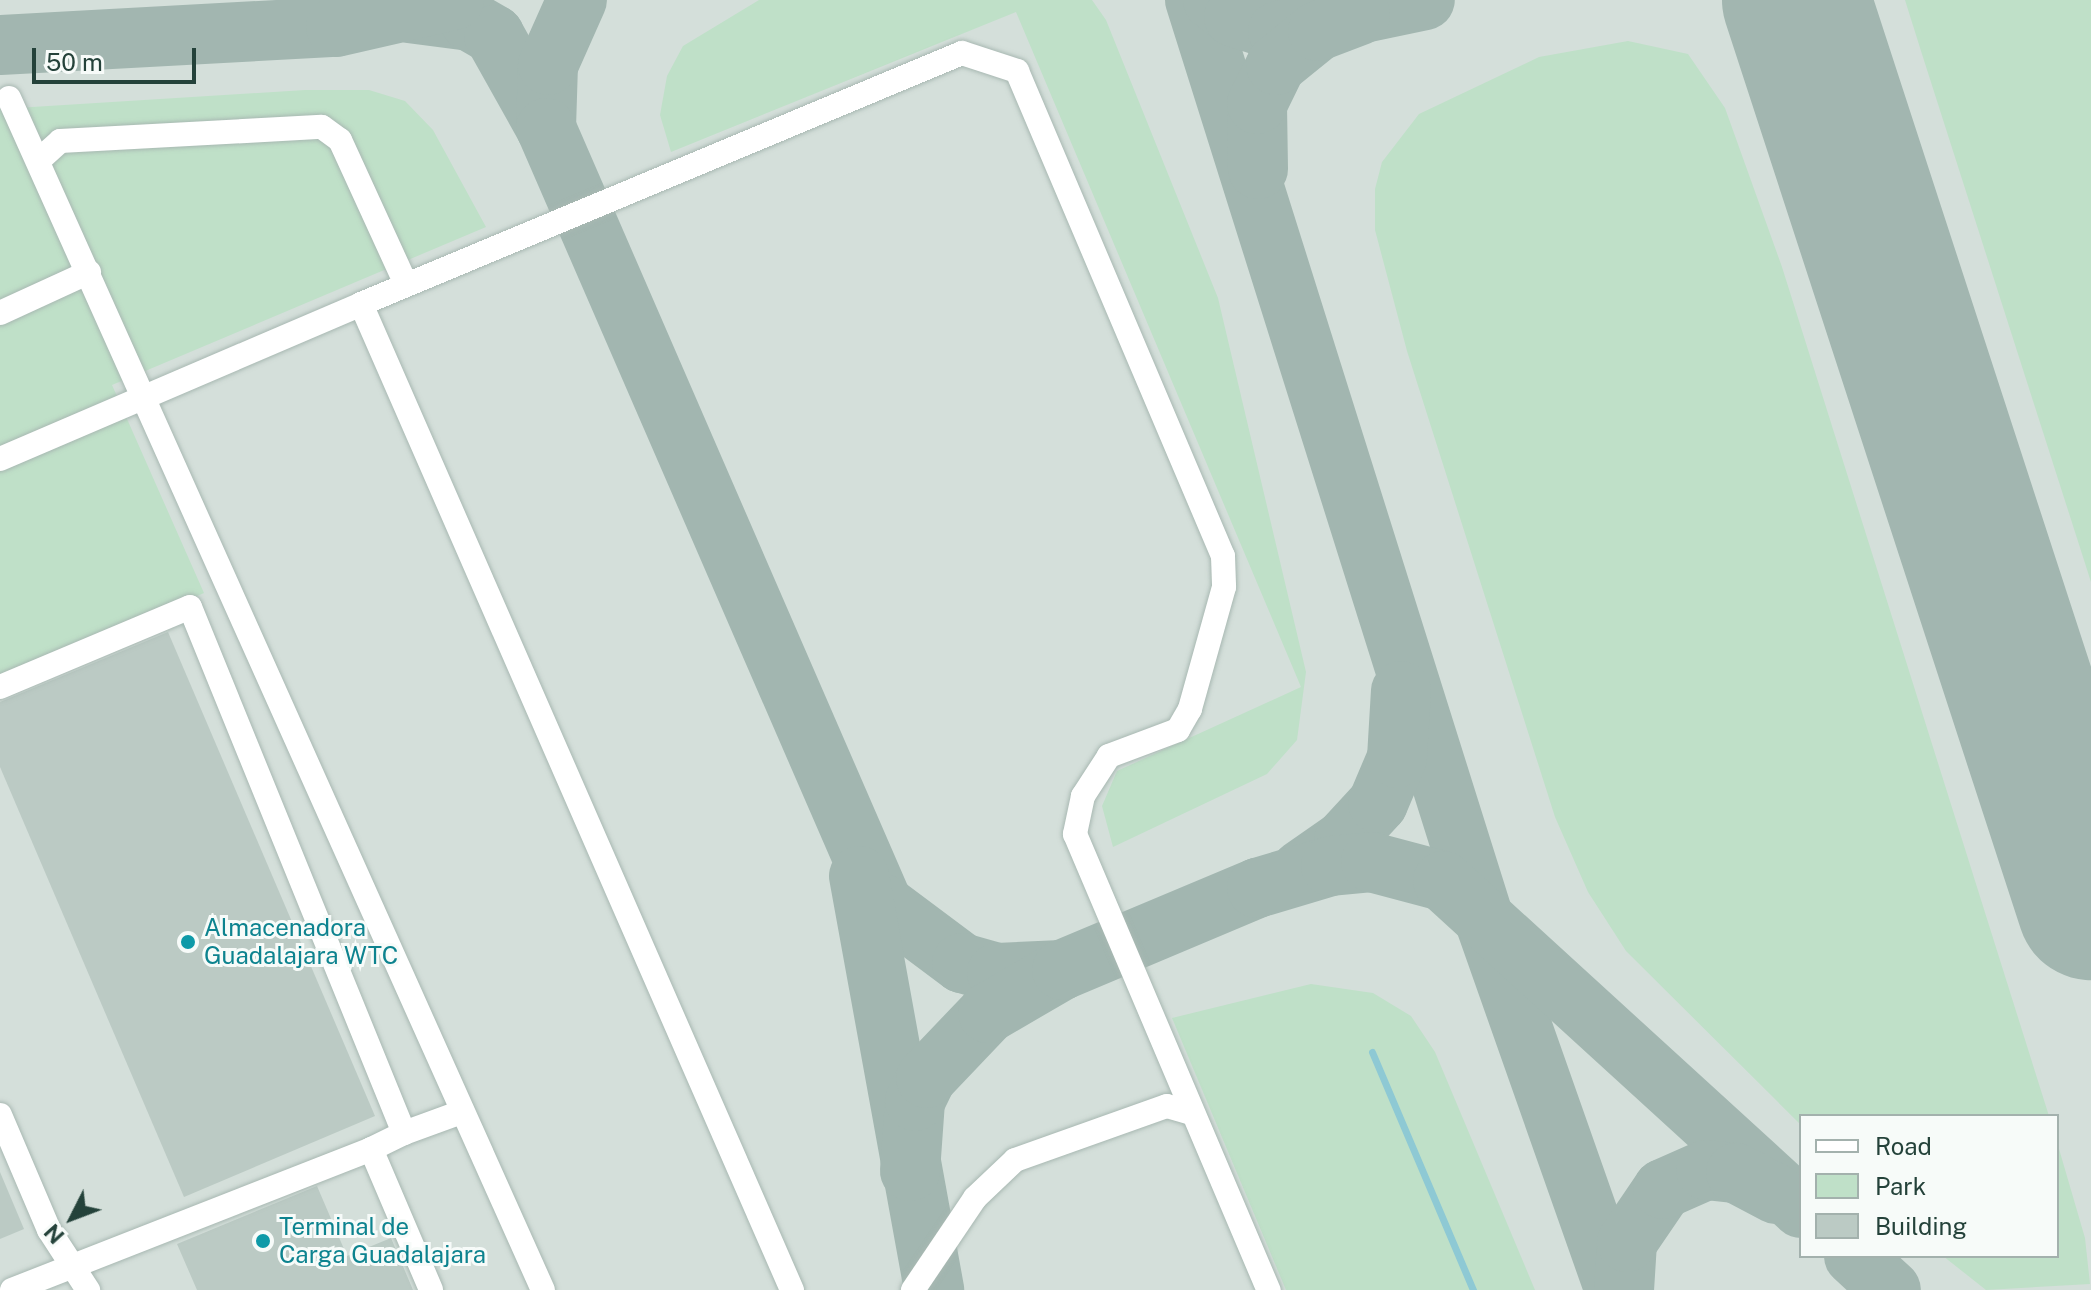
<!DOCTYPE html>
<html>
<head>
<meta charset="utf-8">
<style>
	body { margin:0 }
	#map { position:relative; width:2091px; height:1290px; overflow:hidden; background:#e6efeb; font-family:"Public Sans",sans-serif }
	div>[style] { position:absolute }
	.built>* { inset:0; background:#d4dfda }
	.green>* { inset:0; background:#bfe0c8 }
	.stream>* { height:7px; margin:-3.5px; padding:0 3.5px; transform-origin:3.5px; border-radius:3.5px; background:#8ec9d4 }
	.taxiway>* { height:60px; margin:-30px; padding:0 30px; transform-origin:30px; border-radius:30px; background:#a2b6b0 }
	.runway>* { height:148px; margin:-74px; padding:0 74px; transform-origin:74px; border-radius:74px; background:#a2b6b0 }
	.building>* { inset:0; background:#bbcac4 }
	.roads { filter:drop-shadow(0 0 2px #a8b8b2) drop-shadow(0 0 2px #a8b8b2) }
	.minor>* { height:24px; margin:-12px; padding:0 12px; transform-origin:12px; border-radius:12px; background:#fff }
	.dots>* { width:22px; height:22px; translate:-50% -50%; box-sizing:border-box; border:4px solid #f7fbf9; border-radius:50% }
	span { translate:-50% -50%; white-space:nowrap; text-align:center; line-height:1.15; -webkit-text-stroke:6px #f7fbf9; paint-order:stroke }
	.culture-label { font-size:24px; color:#0d838f }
	.left { translate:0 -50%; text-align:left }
	.legend { position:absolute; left:1799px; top:1114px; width:260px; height:144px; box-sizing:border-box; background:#f7fbf9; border:2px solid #a3b1ad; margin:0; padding:10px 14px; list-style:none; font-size:24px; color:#24423a }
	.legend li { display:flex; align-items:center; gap:16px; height:40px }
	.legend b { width:40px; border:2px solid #a3b1ad }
	.north { position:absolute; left:32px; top:1178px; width:80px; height:80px; -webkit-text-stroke:6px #f7fbf9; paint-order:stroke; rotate:228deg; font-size:22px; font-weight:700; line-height:32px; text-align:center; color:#24423a }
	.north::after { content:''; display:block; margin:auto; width:28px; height:36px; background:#24423a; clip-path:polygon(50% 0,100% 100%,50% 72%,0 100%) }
	.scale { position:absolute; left:32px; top:48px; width:164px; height:36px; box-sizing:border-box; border:4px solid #24423a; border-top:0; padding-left:10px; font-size:24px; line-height:28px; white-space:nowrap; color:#24423a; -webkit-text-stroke:6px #f7fbf9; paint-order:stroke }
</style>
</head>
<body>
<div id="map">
	<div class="built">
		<i style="clip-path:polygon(evenodd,0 0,2091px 0,2091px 1290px,0 1290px,0 0,1801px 1116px,2057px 1116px,2057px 1256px,1801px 1256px,1801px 1116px)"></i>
	</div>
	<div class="green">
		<i style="clip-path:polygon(759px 0,1092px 0,1106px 20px,1218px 298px,1306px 672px,1297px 740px,1267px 774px,1113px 847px,1102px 806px,1117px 771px,1301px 687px,1016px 12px,671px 152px,660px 115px,667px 76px,683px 46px)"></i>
		<i style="clip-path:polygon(1905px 0,2091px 0,2091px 582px,1921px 51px)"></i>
		<i style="clip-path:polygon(1628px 41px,1688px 54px,1725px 108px,1782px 267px,2049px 1116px,1801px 1116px,1801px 1125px,1626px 951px,1588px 892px,1555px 817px,1407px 351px,1375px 230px,1375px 189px,1382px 162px,1419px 114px,1539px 57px)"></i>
		<i style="clip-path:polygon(305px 90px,369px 90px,405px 101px,433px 130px,486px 227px,112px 385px,204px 593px,0 681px,0 109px)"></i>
		<i style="clip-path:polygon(1311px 984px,1373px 993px,1411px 1016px,1435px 1052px,1535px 1290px,1286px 1290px,1172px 1018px)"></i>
		<i style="clip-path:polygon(2057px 1142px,2085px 1238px,2090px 1284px,1986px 1290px,1943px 1256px,2057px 1256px)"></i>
	</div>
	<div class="stream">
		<i style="left:1372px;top:1052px;width:259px;rotate:67deg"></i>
	</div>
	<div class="taxiway">
		<i style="left:1195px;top:0;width:963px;rotate:72.54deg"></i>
		<i style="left:1484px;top:919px;width:393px;rotate:70.6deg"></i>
		<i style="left:1213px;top:0;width:27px;rotate:39deg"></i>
		<i style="left:1234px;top:17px;width:46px;rotate:17.7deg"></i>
		<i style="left:1278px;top:31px;width:150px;rotate:-11.9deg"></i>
		<i style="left:1788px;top:0;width:68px;rotate:64.9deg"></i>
		<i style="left:409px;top:13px;width:62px;rotate:7.5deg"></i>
		<i style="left:470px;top:21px;width:28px;rotate:30deg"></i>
		<i style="left:494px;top:35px;width:107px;rotate:60.8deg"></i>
		<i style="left:546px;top:128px;width:63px;rotate:-88.2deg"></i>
		<i style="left:548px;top:65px;width:71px;rotate:-66deg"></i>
		<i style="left:0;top:45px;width:336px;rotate:-3.1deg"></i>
		<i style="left:336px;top:27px;width:121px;rotate:-12.9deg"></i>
		<i style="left:546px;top:128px;width:846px;rotate:66.53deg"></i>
		<i style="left:883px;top:904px;width:99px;rotate:36.8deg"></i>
		<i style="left:962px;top:963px;width:36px;rotate:16deg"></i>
		<i style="left:997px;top:973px;width:65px;rotate:-2.6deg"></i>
		<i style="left:1258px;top:169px;width:65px;rotate:-90.9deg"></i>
		<i style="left:1257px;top:104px;width:43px;rotate:-64deg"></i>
		<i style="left:1276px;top:65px;width:54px;rotate:-39deg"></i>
		<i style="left:1318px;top:31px;width:45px;rotate:-20.9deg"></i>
		<i style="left:1301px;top:870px;width:52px;rotate:-34.9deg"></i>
		<i style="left:1344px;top:840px;width:50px;rotate:-47.4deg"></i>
		<i style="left:1378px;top:803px;width:49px;rotate:-67.1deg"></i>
		<i style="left:1397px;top:758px;width:67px;rotate:-86.6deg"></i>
		<i style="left:859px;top:876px;width:421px;rotate:79.7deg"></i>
		<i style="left:910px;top:1171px;width:70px;rotate:-85.9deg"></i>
		<i style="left:915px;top:1101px;width:25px;rotate:-64deg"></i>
		<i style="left:926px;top:1078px;width:90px;rotate:-46.4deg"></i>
		<i style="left:988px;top:1013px;width:86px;rotate:-30.2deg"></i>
		<i style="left:1062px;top:970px;width:212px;rotate:-22.8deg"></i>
		<i style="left:1257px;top:888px;width:77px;rotate:-16.6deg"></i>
		<i style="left:1331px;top:866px;width:40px;rotate:-5.7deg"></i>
		<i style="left:1371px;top:862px;width:74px;rotate:14.8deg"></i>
		<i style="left:1443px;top:881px;width:485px;rotate:42.4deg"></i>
		<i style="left:1854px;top:1256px;width:50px;rotate:42.6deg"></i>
		<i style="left:1624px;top:1290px;width:48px;rotate:-86.4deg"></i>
		<i style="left:1627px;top:1242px;width:64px;rotate:-55.8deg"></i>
		<i style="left:1663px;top:1189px;width:47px;rotate:-23.8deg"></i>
		<i style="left:1706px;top:1170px;width:30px;rotate:6deg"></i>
		<i style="left:1736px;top:1173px;width:45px;rotate:27.7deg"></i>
	</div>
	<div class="runway">
		<i style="left:1796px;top:0;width:953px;rotate:71.96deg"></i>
	</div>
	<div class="building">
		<i style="clip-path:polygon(168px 632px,375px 1116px,184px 1197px,0 767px,0 702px)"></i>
		<i style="clip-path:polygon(0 1172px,24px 1229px,0 1239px)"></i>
		<i style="clip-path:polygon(317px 1186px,347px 1256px,391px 1238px,413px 1290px,197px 1290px,177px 1244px)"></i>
	</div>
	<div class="roads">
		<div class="minor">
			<i style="left:9px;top:98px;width:1306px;rotate:65.87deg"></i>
			<i style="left:38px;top:161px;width:30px;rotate:-42deg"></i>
			<i style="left:60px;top:141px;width:262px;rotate:-3.1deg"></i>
			<i style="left:322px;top:127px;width:22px;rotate:36deg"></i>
			<i style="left:340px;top:140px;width:158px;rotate:65.4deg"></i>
			<i style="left:0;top:313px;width:98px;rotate:-24.7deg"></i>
			<i style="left:0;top:459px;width:393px;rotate:-23.2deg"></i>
			<i style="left:0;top:687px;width:206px;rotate:-22.8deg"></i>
			<i style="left:190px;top:607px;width:568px;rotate:67.86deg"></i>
			<i style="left:404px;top:1133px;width:37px;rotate:154deg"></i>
			<i style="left:0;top:1115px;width:125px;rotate:66.9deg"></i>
			<i style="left:49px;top:1230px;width:72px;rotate:57deg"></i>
			<i style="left:404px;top:1133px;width:59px;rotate:-20deg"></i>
			<i style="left:12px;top:1290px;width:386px;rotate:-21.4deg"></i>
			<i style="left:371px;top:1149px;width:153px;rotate:66.9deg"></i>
			<i style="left:792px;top:1290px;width:1076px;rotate:-113.61deg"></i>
			<i style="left:361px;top:304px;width:651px;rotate:-22.67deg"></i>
			<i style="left:962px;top:53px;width:58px;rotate:18.1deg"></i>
			<i style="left:1017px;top:71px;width:527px;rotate:66.99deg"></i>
			<i style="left:1223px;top:556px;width:31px;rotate:88deg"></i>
			<i style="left:1224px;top:587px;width:127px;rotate:105.6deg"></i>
			<i style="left:1190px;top:709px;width:24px;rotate:120deg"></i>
			<i style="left:1178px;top:730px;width:74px;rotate:159.4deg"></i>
			<i style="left:1109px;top:756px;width:48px;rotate:123deg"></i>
			<i style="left:1083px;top:796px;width:39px;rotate:102deg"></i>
			<i style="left:1075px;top:834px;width:496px;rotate:67deg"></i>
			<i style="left:913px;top:1290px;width:111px;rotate:-56deg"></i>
			<i style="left:975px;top:1198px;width:55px;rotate:-43.5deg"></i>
			<i style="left:1015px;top:1160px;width:161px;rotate:-19.6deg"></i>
			<i style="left:1167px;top:1106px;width:26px;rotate:16deg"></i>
		</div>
	</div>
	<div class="dots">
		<i style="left:188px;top:942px;background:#0f9aa8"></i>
		<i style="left:263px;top:1241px;background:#0f9aa8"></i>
	</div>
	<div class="culture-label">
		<span class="left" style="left:204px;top:942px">Almacenadora<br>Guadalajara WTC</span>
		<span class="left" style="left:279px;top:1241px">Terminal de<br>Carga Guadalajara</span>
	</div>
	<ul class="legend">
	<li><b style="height:10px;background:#fff"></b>Road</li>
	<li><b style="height:22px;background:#bfe0c8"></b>Park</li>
	<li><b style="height:22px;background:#bbcac4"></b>Building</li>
	</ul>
	<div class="north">N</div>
	<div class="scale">50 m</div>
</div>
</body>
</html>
